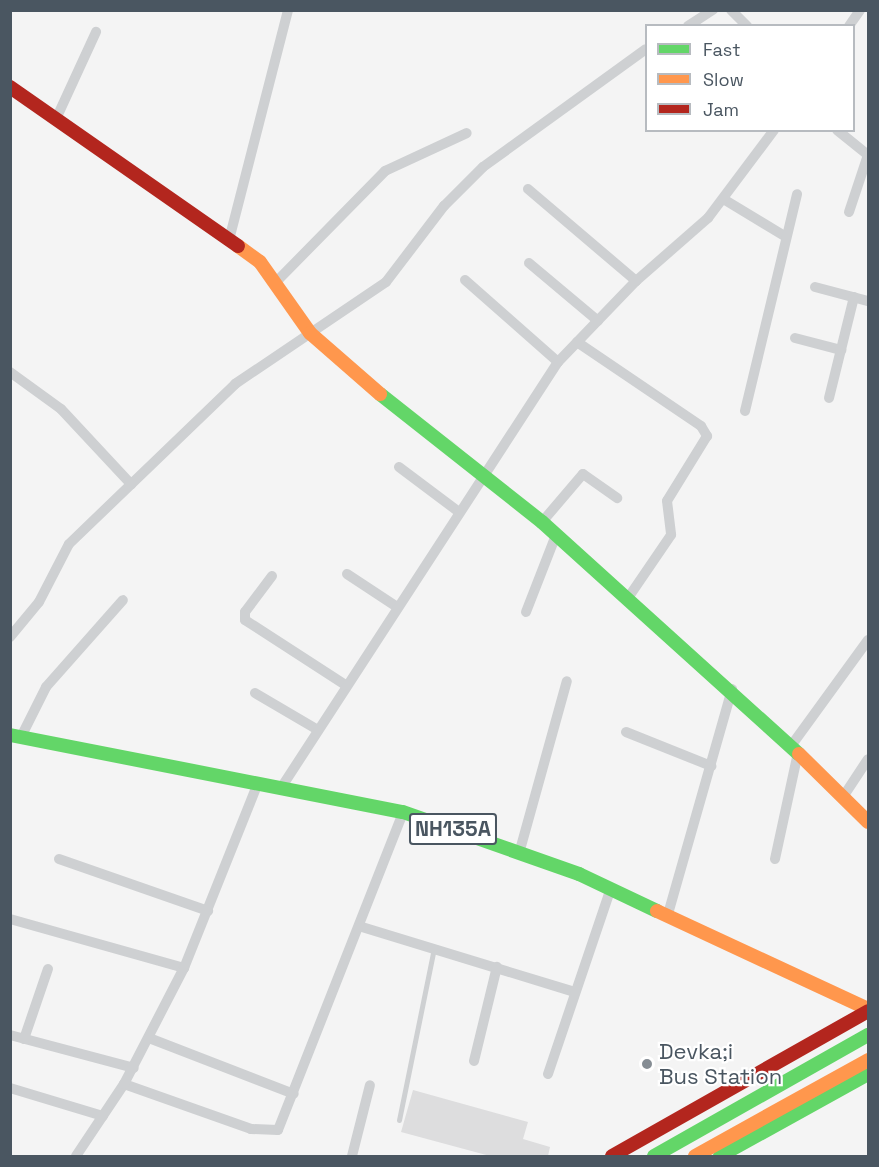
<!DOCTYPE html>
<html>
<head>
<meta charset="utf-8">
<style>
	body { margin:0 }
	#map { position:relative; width:879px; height:1167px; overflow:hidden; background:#f4f4f4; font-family:"Space Grotesk",sans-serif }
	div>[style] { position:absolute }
	.building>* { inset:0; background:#ddddde }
	.lane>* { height:5px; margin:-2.5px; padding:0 2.5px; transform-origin:2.5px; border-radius:2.5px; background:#ced0d2 }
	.street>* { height:10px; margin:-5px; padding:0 5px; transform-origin:5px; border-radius:5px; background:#ced0d2 }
	.fast>* { height:14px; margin:-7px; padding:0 7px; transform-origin:7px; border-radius:7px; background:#63d668 }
	.slow>* { height:14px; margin:-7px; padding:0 7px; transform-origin:7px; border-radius:7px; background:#ff974d }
	.jam>* { height:14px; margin:-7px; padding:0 7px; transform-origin:7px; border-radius:7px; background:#b3261e }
	.dots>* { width:16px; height:16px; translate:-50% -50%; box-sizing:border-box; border:3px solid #fff; border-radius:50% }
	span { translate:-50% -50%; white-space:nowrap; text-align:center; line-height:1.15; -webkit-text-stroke:4.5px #fff; paint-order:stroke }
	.shield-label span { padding:2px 4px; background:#fff; border:2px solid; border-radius:4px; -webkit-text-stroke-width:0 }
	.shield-label { font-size:21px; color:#4a5661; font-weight:700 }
	.poi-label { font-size:22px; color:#4a5661 }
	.left { translate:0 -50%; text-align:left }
	.frame { position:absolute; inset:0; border:12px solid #4a5661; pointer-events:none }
	.legend { position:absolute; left:645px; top:24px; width:210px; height:108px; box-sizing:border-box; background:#fff; border:2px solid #b7bbc0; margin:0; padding:8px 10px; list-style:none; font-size:18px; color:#4a5661 }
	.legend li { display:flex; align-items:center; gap:12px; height:30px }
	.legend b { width:30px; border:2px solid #b7bbc0 }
</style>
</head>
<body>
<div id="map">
	<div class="building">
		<i style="clip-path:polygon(413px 1090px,528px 1122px,523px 1139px,550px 1147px,548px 1156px,490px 1156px,401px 1132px)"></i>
	</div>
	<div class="lane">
		<i style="left:399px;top:1120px;width:176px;rotate:-78.5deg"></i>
	</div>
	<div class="street">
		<i style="left:731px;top:10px;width:23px;rotate:45deg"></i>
		<i style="left:688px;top:26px;width:30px;rotate:-33deg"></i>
		<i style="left:849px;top:26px;width:19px;rotate:-55deg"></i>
		<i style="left:56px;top:119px;width:96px;rotate:-65.3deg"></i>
		<i style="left:837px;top:130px;width:40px;rotate:39deg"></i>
		<i style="left:528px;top:189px;width:142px;rotate:40.4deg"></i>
		<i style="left:725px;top:200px;width:71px;rotate:31.2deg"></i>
		<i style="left:849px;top:212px;width:60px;rotate:-71.6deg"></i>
		<i style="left:229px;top:240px;width:237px;rotate:-75.6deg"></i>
		<i style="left:529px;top:263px;width:90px;rotate:40deg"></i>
		<i style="left:278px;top:280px;width:153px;rotate:-45.5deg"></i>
		<i style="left:385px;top:171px;width:90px;rotate:-24.9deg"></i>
		<i style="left:465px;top:280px;width:124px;rotate:41.4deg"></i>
		<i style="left:815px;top:287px;width:55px;rotate:14.8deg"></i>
		<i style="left:795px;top:338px;width:48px;rotate:14.6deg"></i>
		<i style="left:577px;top:342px;width:150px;rotate:34.1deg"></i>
		<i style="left:701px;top:426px;width:12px;rotate:59deg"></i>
		<i style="left:707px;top:436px;width:76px;rotate:121.6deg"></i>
		<i style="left:667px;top:501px;width:34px;rotate:83deg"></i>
		<i style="left:671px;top:535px;width:76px;rotate:124.3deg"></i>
		<i style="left:10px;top:372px;width:63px;rotate:36deg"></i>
		<i style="left:61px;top:409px;width:103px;rotate:47deg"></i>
		<i style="left:829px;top:398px;width:104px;rotate:-76.1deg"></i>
		<i style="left:745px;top:411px;width:223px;rotate:-76.5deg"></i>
		<i style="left:399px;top:467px;width:75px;rotate:36.9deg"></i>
		<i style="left:542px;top:522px;width:63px;rotate:-49.5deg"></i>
		<i style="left:583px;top:474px;width:42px;rotate:35.2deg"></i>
		<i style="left:347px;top:574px;width:60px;rotate:33.4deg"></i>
		<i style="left:272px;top:576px;width:45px;rotate:126.9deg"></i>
		<i style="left:245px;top:612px;width:8px;rotate:90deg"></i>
		<i style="left:245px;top:620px;width:121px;rotate:32.9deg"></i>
		<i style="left:526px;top:612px;width:83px;rotate:-68.7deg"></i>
		<i style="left:10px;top:637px;width:45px;rotate:-50.4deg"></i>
		<i style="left:39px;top:602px;width:65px;rotate:-62.7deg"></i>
		<i style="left:69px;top:544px;width:231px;rotate:-43.9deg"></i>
		<i style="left:235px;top:384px;width:182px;rotate:-34deg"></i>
		<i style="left:386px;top:282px;width:96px;rotate:-52.7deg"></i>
		<i style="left:444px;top:206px;width:55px;rotate:-45deg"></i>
		<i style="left:483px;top:167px;width:201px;rotate:-35.9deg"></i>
		<i style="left:255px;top:693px;width:73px;rotate:30.4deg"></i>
		<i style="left:626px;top:732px;width:92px;rotate:21.8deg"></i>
		<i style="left:21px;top:737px;width:56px;rotate:-63.4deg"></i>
		<i style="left:46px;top:687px;width:116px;rotate:-48.5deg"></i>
		<i style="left:791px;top:746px;width:131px;rotate:-54deg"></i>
		<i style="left:281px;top:788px;width:508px;rotate:-56.97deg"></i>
		<i style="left:558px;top:362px;width:112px;rotate:-46.1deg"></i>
		<i style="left:636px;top:281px;width:96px;rotate:-41.2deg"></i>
		<i style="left:708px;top:218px;width:110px;rotate:-53.1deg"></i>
		<i style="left:843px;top:797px;width:45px;rotate:-56.7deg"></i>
		<i style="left:520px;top:850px;width:175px;rotate:-74.5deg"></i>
		<i style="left:59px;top:859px;width:158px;rotate:19.2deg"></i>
		<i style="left:775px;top:859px;width:108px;rotate:-77.8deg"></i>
		<i style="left:668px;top:914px;width:234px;rotate:-74.1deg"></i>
		<i style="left:10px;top:919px;width:181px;rotate:15.7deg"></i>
		<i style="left:362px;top:927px;width:222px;rotate:17deg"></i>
		<i style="left:10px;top:1035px;width:128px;rotate:14.9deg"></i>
		<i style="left:149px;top:1038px;width:155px;rotate:21.1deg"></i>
		<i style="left:24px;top:1039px;width:74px;rotate:-71.1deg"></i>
		<i style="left:474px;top:1061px;width:97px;rotate:-76.3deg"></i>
		<i style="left:548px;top:1074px;width:196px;rotate:-71.3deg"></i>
		<i style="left:124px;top:1084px;width:135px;rotate:19.5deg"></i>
		<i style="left:251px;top:1129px;width:27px;rotate:2deg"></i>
		<i style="left:278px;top:1130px;width:342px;rotate:-68.5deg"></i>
		<i style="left:10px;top:1088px;width:97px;rotate:16.8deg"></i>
		<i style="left:76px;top:1156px;width:87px;rotate:-56.3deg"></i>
		<i style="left:124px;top:1084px;width:131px;rotate:-62.7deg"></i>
		<i style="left:184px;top:968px;width:199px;rotate:-68.2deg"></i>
		<i style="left:352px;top:1156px;width:73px;rotate:-75.8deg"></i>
	</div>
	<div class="fast">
		<i style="left:380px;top:394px;width:206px;rotate:38.3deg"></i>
		<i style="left:542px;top:522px;width:346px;rotate:42.1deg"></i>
		<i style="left:10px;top:735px;width:400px;rotate:11.1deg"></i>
		<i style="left:403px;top:812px;width:187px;rotate:19.4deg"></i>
		<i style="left:579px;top:874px;width:86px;rotate:25.4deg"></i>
		<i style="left:654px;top:1156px;width:246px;rotate:-29.5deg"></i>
		<i style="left:720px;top:1156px;width:169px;rotate:-29deg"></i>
	</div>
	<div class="slow">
		<i style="left:238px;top:246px;width:27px;rotate:36deg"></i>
		<i style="left:260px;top:262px;width:87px;rotate:54.8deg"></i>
		<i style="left:310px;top:333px;width:93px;rotate:41.1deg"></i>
		<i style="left:799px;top:754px;width:97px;rotate:44.6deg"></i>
		<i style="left:657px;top:911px;width:233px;rotate:24.9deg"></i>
		<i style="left:695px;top:1156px;width:198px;rotate:-29deg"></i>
	</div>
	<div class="jam">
		<i style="left:10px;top:87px;width:278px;rotate:34.9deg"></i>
		<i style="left:612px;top:1156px;width:294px;rotate:-29.5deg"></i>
	</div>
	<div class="dots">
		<i style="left:647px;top:1064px;background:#868d94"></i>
	</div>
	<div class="shield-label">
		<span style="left:453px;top:829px">NH135A</span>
	</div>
	<div class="poi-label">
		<span class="left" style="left:659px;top:1064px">Devka;i<br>Bus Station</span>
	</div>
	<div class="frame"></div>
	<ul class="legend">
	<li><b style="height:8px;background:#63d668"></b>Fast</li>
	<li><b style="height:8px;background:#ff974d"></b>Slow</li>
	<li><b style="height:8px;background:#b3261e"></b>Jam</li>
	</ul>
</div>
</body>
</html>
